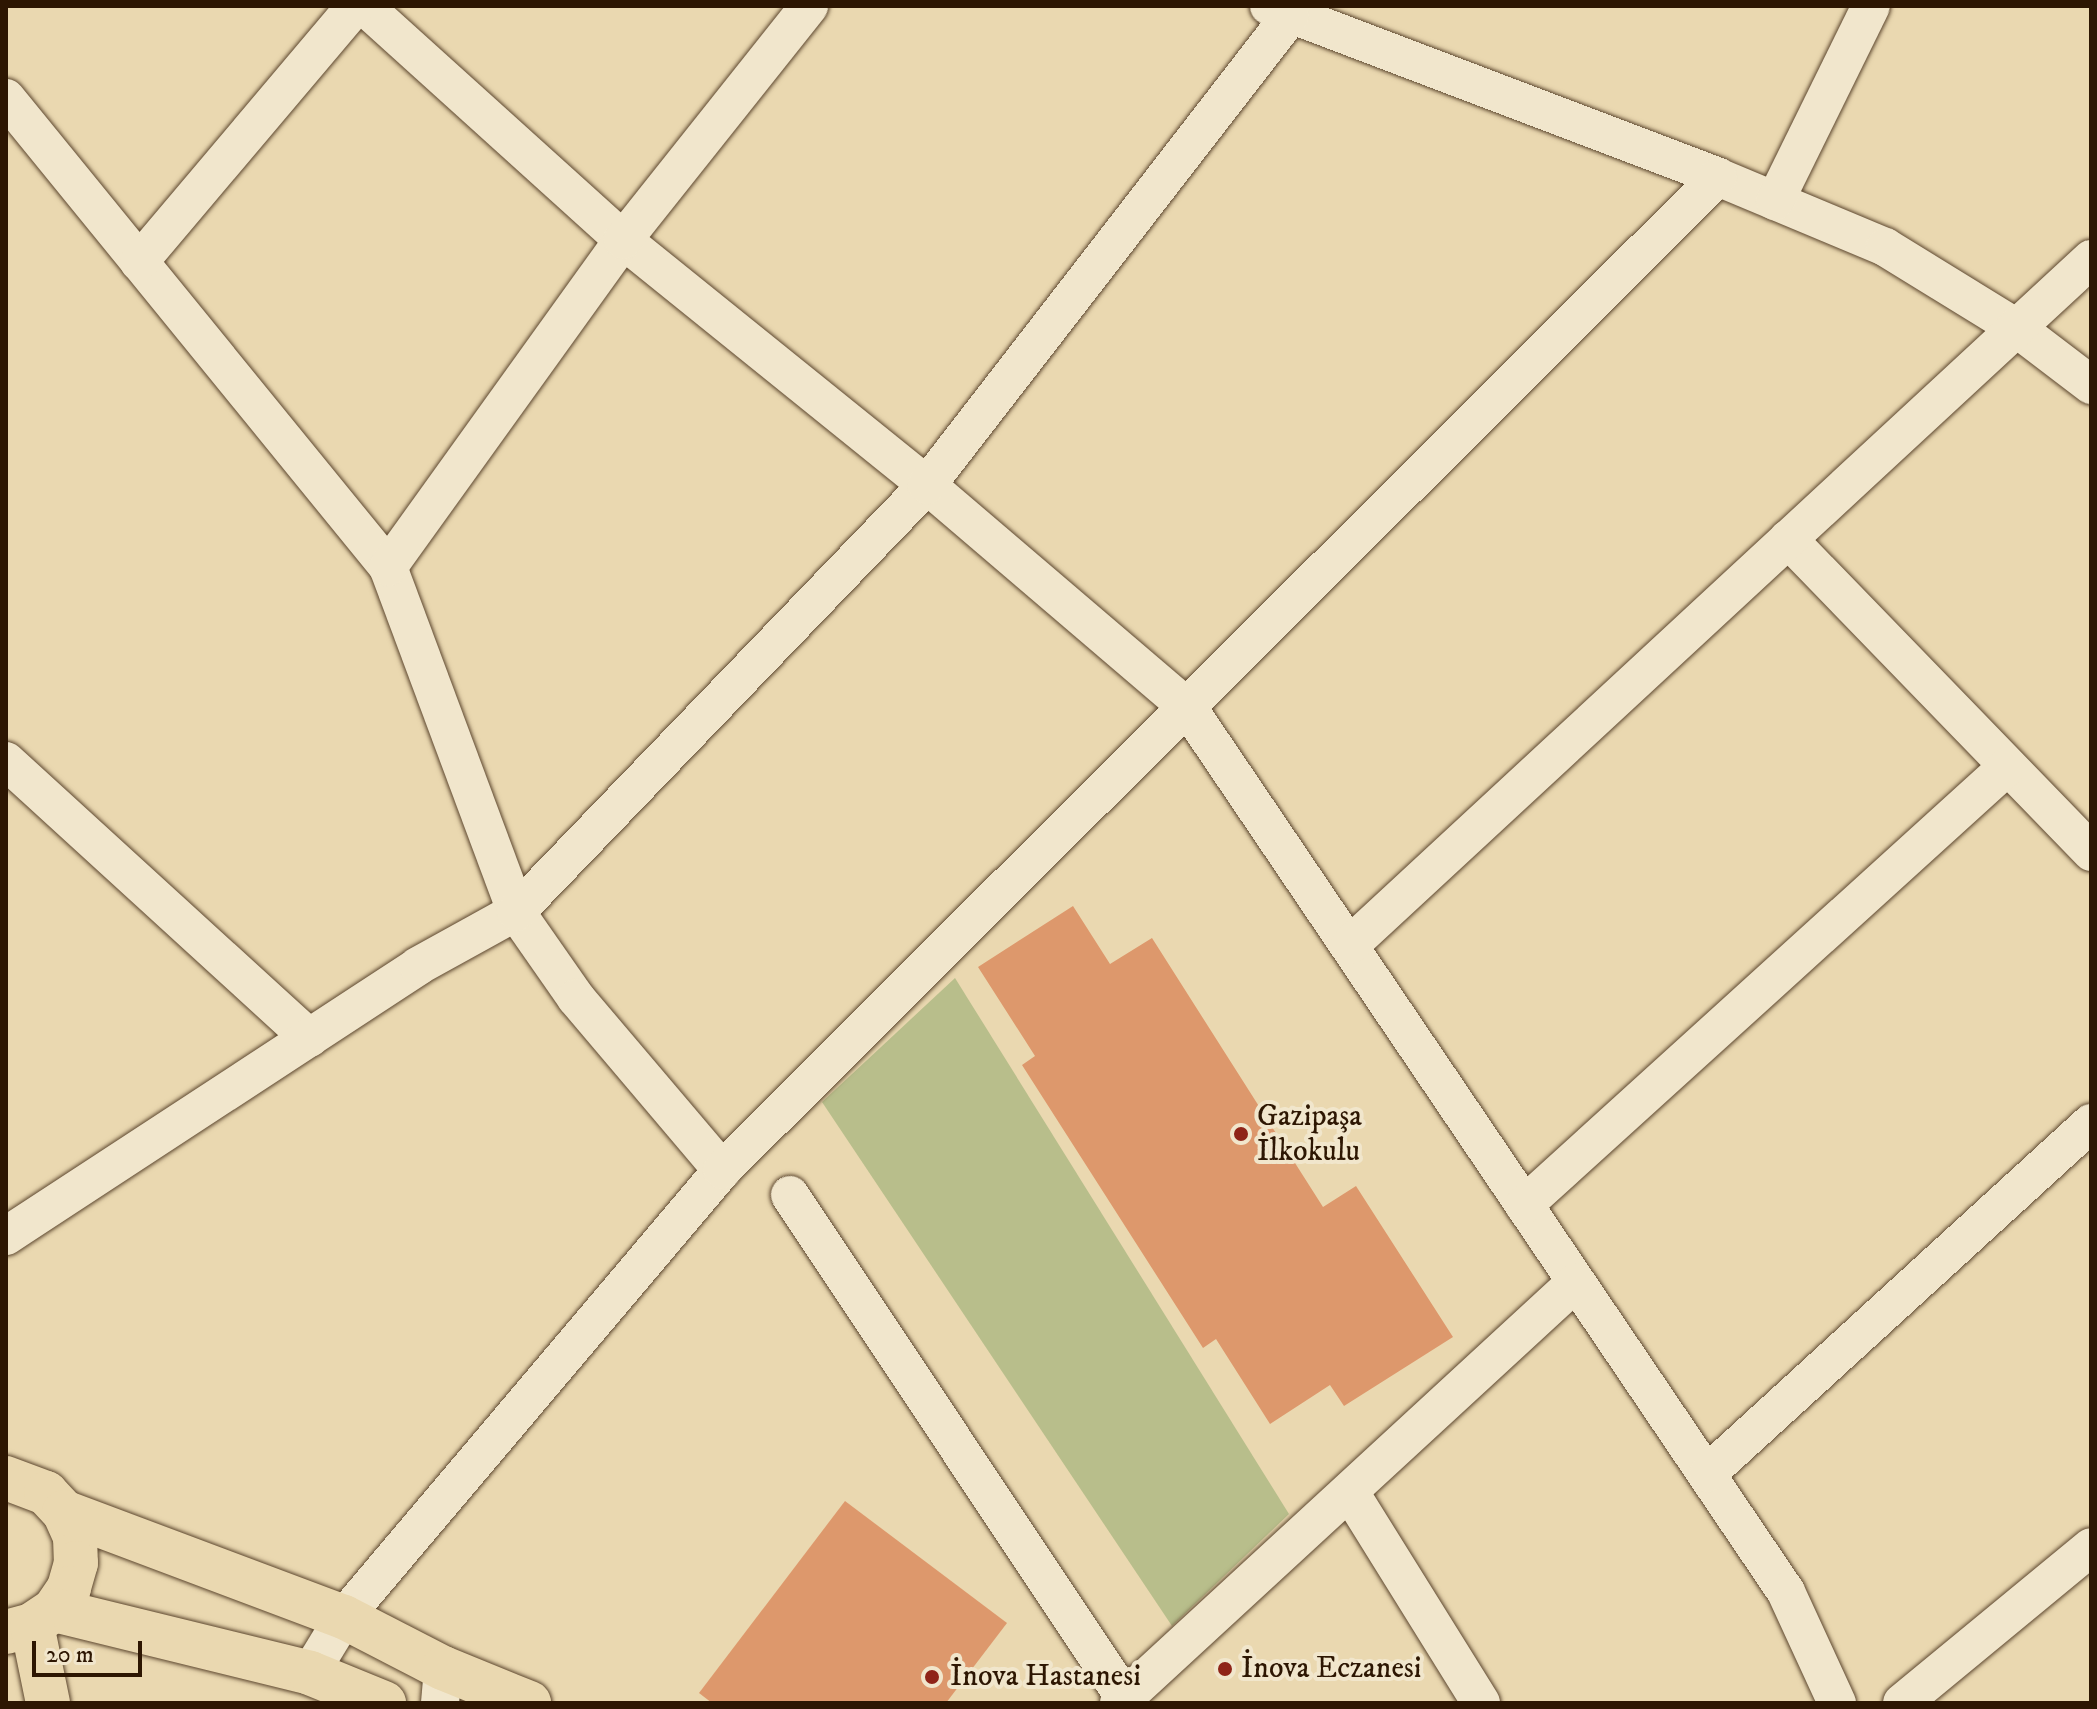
<!DOCTYPE html>
<html>
<head>
<meta charset="utf-8">
<style>
	body { margin:0 }
	#map { position:relative; width:2097px; height:1709px; overflow:hidden; background:#ead8b0; font-family:"IM FELL DW Pica",serif }
	div>[style] { position:absolute }
	.green>* { inset:0; background:#b8be8b }
	.building>* { inset:0; background:#dd986c }
	.roads { filter:drop-shadow(0 0 2px #5c462e) drop-shadow(0 0 2px #5c462e) }
	.minor>* { height:38px; margin:-19px; padding:0 19px; transform-origin:19px; border-radius:19px; background:#f1e6cc }
	.major>* { height:44px; margin:-22px; padding:0 22px; transform-origin:22px; border-radius:22px; background:#ead8b0 }
	.dots>* { width:22px; height:22px; translate:-50% -50%; box-sizing:border-box; border:4px solid #f1e6cc; border-radius:50% }
	span { translate:-50% -50%; white-space:nowrap; text-align:center; line-height:1.15; -webkit-text-stroke:8px #f1e6cc; paint-order:stroke }
	.poi-label { font-size:30px; color:#2d1602 }
	.left { translate:0 -50%; text-align:left }
	.frame { position:absolute; inset:0; border:8px solid #2d1602; pointer-events:none }
	.scale { position:absolute; left:32px; top:1641px; width:110px; height:36px; box-sizing:border-box; border:4px solid #2d1602; border-top:0; padding-left:10px; font-size:24px; line-height:28px; white-space:nowrap; color:#2d1602; -webkit-text-stroke:6px #f1e6cc; paint-order:stroke }
</style>
</head>
<body>
<div id="map">
	<div class="green">
		<i style="clip-path:polygon(955px 978px,1289px 1514px,1172px 1626px,822px 1102px)"></i>
	</div>
	<div class="building">
		<i style="clip-path:polygon(1073px 906px,1110px 964px,1152px 938px,1323px 1207px,1356px 1186px,1453px 1337px,1344px 1406px,1330px 1385px,1270px 1424px,1216px 1339px,1203px 1348px,1022px 1065px,1035px 1056px,978px 967px)"></i>
		<i style="clip-path:polygon(845px 1501px,1007px 1623px,946px 1703px,712px 1703px,699px 1693px)"></i>
	</div>
	<div class="roads">
		<div class="minor">
			<i style="left:364px;top:6px;width:349px;rotate:42.1deg"></i>
			<i style="left:623px;top:240px;width:390px;rotate:38.9deg"></i>
			<i style="left:927px;top:485px;width:343px;rotate:40.5deg"></i>
			<i style="left:1188px;top:708px;width:1067px;rotate:55.92deg"></i>
			<i style="left:1786px;top:1592px;width:122px;rotate:65.3deg"></i>
			<i style="left:1269px;top:6px;width:480px;rotate:20.8deg"></i>
			<i style="left:1718px;top:177px;width:181px;rotate:22.7deg"></i>
			<i style="left:1885px;top:247px;width:153px;rotate:31.6deg"></i>
			<i style="left:2015px;top:327px;width:96px;rotate:37.3deg"></i>
			<i style="left:6px;top:98px;width:605px;rotate:50.84deg"></i>
			<i style="left:388px;top:567px;width:368px;rotate:69.6deg"></i>
			<i style="left:516px;top:912px;width:105px;rotate:55.1deg"></i>
			<i style="left:576px;top:998px;width:226px;rotate:49.7deg"></i>
			<i style="left:1775px;top:201px;width:217px;rotate:-63.8deg"></i>
			<i style="left:139px;top:262px;width:335px;rotate:-49.8deg"></i>
			<i style="left:1788px;top:539px;width:436px;rotate:45.9deg"></i>
			<i style="left:388px;top:567px;width:403px;rotate:-54.3deg"></i>
			<i style="left:623px;top:240px;width:299px;rotate:-51.5deg"></i>
			<i style="left:6px;top:761px;width:411px;rotate:42.4deg"></i>
			<i style="left:1350px;top:945px;width:1010px;rotate:-42.79deg"></i>
			<i style="left:790px;top:1195px;width:610px;rotate:56.36deg"></i>
			<i style="left:1524px;top:1205px;width:653px;rotate:-42.21deg"></i>
			<i style="left:6px;top:1236px;width:493px;rotate:-33.2deg"></i>
			<i style="left:418px;top:966px;width:112px;rotate:-28.9deg"></i>
			<i style="left:516px;top:912px;width:593px;rotate:-46.09deg"></i>
			<i style="left:927px;top:485px;width:593px;rotate:-52.26deg"></i>
			<i style="left:1708px;top:1473px;width:519px;rotate:-42.42deg"></i>
			<i style="left:1351px;top:1494px;width:246px;rotate:58.1deg"></i>
			<i style="left:310px;top:1673px;width:66px;rotate:-58.7deg"></i>
			<i style="left:344px;top:1617px;width:585px;rotate:-49.78deg"></i>
			<i style="left:722px;top:1170px;width:1406px;rotate:-44.91deg"></i>
			<i style="left:440px;top:1703px;width:35px;rotate:-85deg"></i>
			<i style="left:1119px;top:1703px;width:621px;rotate:-42.65deg"></i>
			<i style="left:1902px;top:1703px;width:245px;rotate:-39.5deg"></i>
		</div>
		<div class="major">
			<i style="left:6px;top:1478px;width:43px;rotate:20.6deg"></i>
			<i style="left:46px;top:1493px;width:26px;rotate:47deg"></i>
			<i style="left:64px;top:1512px;width:27px;rotate:66deg"></i>
			<i style="left:75px;top:1537px;width:26px;rotate:88deg"></i>
			<i style="left:76px;top:1563px;width:26px;rotate:106deg"></i>
			<i style="left:69px;top:1588px;width:27px;rotate:124deg"></i>
			<i style="left:54px;top:1610px;width:27px;rotate:146deg"></i>
			<i style="left:32px;top:1625px;width:27px;rotate:165deg"></i>
			<i style="left:64px;top:1512px;width:299px;rotate:20.6deg"></i>
			<i style="left:344px;top:1617px;width:111px;rotate:27.3deg"></i>
			<i style="left:443px;top:1668px;width:93px;rotate:22.1deg"></i>
			<i style="left:54px;top:1610px;width:264px;rotate:13.8deg"></i>
			<i style="left:310px;top:1673px;width:80px;rotate:22.1deg"></i>
			<i style="left:32px;top:1625px;width:80px;rotate:78.4deg"></i>
		</div>
	</div>
	<div class="dots">
		<i style="left:1241px;top:1134px;background:#8f2418"></i>
		<i style="left:1225px;top:1669px;background:#8f2418"></i>
		<i style="left:932px;top:1677px;background:#8f2418"></i>
	</div>
	<div class="poi-label">
		<span class="left" style="left:1257px;top:1134px">Gazipaşa<br>İlkokulu</span>
		<span class="left" style="left:1241px;top:1669px">İnova Eczanesi</span>
		<span class="left" style="left:950px;top:1677px">İnova Hastanesi</span>
	</div>
	<div class="frame"></div>
	<div class="scale">20 m</div>
</div>
</body>
</html>
